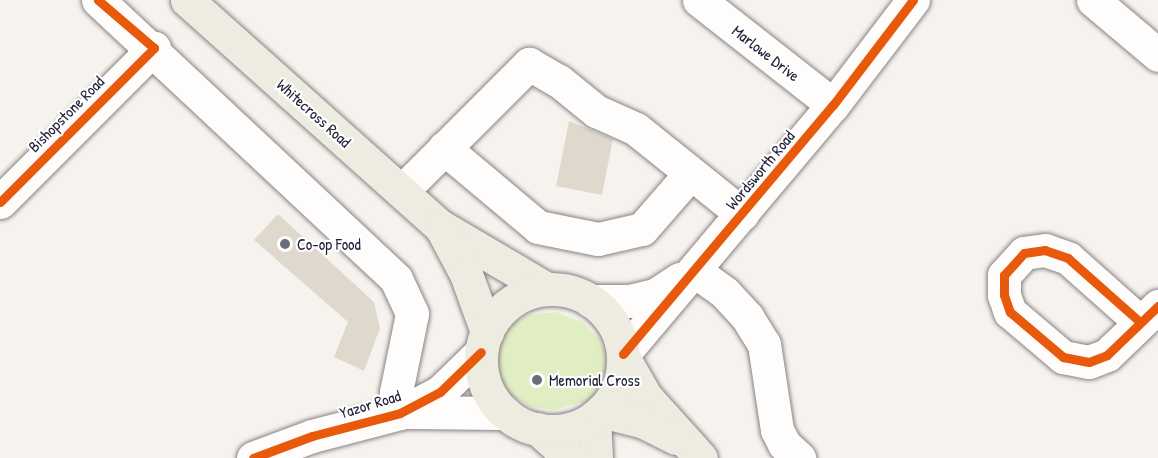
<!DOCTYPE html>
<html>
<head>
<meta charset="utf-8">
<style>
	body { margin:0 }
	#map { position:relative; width:1158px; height:458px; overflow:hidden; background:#f6f3ee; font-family:"Patrick Hand",sans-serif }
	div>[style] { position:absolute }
	.green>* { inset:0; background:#e1eec3 }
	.building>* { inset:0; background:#dfd9cd }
	.roads { filter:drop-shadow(0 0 2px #868487) drop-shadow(0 0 2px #868487) }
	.minor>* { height:33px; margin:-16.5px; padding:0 16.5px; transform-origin:16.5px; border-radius:16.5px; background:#fefdfc }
	.major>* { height:33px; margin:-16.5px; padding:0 16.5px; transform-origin:16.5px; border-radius:16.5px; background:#eeebe0 }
	.highway>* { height:33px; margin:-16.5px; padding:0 16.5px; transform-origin:16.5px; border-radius:16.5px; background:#eeebe0 }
	.highway>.ring { margin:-16.5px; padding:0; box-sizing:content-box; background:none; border:33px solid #eeebe0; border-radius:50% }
	.cycleway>* { height:9px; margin:-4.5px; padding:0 4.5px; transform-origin:4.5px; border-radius:4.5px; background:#e8590c }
	.dots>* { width:16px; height:16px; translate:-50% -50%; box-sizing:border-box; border:3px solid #fff; border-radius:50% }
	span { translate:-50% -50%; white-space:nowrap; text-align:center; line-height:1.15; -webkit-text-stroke:4.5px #fff; paint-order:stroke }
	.street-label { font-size:16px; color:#22223b }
	.poi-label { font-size:16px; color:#22223b }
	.left { translate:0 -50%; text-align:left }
</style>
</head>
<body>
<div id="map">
	<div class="green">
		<i style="clip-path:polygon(556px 312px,582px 322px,599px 339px,606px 354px,606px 371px,591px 400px,554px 410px,531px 407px,510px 395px,499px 377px,494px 356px,507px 327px,528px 315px)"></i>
	</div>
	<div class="building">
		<i style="clip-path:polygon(569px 121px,613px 139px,602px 195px,556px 186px)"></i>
		<i style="clip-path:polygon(278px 214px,374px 302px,380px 328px,364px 371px,334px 357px,348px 322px,254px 240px)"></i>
	</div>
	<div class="roads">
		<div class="minor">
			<i style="left:98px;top:0;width:408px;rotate:43.1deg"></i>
			<i style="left:396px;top:279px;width:38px;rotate:65deg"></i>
			<i style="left:412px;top:314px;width:80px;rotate:101.6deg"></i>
			<i style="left:396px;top:392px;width:21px;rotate:79deg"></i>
			<i style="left:699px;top:0;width:170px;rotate:38.1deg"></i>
			<i style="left:1093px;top:0;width:85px;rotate:40.2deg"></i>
			<i style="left:444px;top:148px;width:123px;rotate:40deg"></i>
			<i style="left:538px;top:227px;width:61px;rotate:11.3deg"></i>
			<i style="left:598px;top:239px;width:45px;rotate:-12.8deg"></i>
			<i style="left:642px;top:229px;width:73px;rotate:-48.9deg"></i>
			<i style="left:402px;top:191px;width:180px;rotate:-45deg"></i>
			<i style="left:529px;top:64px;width:34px;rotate:30deg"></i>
			<i style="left:559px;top:81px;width:48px;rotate:39deg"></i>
			<i style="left:596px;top:111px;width:44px;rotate:24.2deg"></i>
			<i style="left:636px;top:129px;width:136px;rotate:38.7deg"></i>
			<i style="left:0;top:202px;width:218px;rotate:-45deg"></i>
			<i style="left:695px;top:271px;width:37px;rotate:36deg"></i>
			<i style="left:725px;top:293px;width:33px;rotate:47deg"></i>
			<i style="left:747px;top:317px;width:32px;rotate:58deg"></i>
			<i style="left:764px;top:344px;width:87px;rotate:81.4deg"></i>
			<i style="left:777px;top:430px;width:16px;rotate:63deg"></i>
			<i style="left:784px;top:444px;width:21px;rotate:43deg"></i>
			<i style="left:591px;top:301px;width:38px"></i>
			<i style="left:629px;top:301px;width:27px;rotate:-13deg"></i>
			<i style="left:655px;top:295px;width:30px;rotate:-33deg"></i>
			<i style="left:1140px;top:322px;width:96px;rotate:-138.4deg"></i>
			<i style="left:1068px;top:258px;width:24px;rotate:-161deg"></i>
			<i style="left:1045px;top:250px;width:21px;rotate:172deg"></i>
			<i style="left:1024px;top:253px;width:30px;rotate:132deg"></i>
			<i style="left:1004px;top:275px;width:20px;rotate:90deg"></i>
			<i style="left:1004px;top:295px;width:18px;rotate:71deg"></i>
			<i style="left:1010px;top:312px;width:70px;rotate:40.3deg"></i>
			<i style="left:1063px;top:357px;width:26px;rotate:11deg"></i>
			<i style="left:1089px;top:362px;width:19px;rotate:-21deg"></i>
			<i style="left:1107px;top:355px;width:71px;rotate:-43.9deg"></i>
			<i style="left:623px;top:354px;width:326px;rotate:-49.9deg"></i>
			<i style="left:833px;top:105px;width:132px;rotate:-52.7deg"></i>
			<i style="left:408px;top:412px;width:97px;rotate:0.6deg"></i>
			<i style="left:253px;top:458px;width:63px;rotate:-20.4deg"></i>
			<i style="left:312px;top:436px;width:91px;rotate:-14.6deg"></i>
			<i style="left:400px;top:413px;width:45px;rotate:-27.7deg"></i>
			<i style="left:440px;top:392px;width:57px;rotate:-44.3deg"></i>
		</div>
		<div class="major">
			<i style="left:594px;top:417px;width:41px;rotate:87.2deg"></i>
			<i style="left:538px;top:429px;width:43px;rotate:42.2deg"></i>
		</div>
		<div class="highway">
			<i style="left:187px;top:0;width:339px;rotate:41.8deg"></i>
			<i style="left:440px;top:226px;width:124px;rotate:30.5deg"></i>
			<i style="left:441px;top:227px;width:53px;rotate:62deg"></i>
			<i style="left:466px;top:274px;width:62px;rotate:70.1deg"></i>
			<i class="ring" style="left:481px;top:289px;width:109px;height:109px"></i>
			<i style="left:623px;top:357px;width:46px;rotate:60.1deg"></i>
			<i style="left:646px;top:397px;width:82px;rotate:48deg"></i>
			<i style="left:601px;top:411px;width:44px;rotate:14.3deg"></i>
			<i style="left:644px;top:422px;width:35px;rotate:27deg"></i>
		</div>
	</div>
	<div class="cycleway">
		<i style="left:0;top:202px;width:218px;rotate:-45deg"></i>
		<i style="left:154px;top:48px;width:74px;rotate:-139.4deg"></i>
		<i style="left:1140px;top:322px;width:96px;rotate:-138.4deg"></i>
		<i style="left:1068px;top:258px;width:24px;rotate:-161deg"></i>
		<i style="left:1045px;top:250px;width:21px;rotate:172deg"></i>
		<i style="left:1024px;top:253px;width:30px;rotate:132deg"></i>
		<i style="left:1004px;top:275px;width:20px;rotate:90deg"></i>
		<i style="left:1004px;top:295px;width:18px;rotate:71deg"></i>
		<i style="left:1010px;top:312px;width:70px;rotate:40.3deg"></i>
		<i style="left:1063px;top:357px;width:26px;rotate:11deg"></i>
		<i style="left:1089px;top:362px;width:19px;rotate:-21deg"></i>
		<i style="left:1107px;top:355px;width:71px;rotate:-43.9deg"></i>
		<i style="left:623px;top:354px;width:326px;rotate:-49.9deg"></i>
		<i style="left:833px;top:105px;width:132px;rotate:-52.7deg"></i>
		<i style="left:253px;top:458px;width:63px;rotate:-20.4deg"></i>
		<i style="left:312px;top:436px;width:91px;rotate:-14.6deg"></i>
		<i style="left:400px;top:413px;width:45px;rotate:-27.7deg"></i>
		<i style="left:440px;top:392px;width:57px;rotate:-44.3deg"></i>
	</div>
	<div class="dots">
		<i style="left:285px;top:244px;background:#6c6b7a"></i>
		<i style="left:537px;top:380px;background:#6c6b7a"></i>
	</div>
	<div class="street-label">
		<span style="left:766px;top:53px;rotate:38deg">Marlowe Drive</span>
		<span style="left:314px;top:113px;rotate:42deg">Whitecross Road</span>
		<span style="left:66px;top:114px;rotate:-45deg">Bishopstone Road</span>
		<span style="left:760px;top:170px;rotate:-50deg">Wordsworth Road</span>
		<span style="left:370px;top:404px;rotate:-17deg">Yazor Road</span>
	</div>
	<div class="poi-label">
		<span class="left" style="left:297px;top:244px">Co-op Food</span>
		<span class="left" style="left:549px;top:380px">Memorial Cross</span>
	</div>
</div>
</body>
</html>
